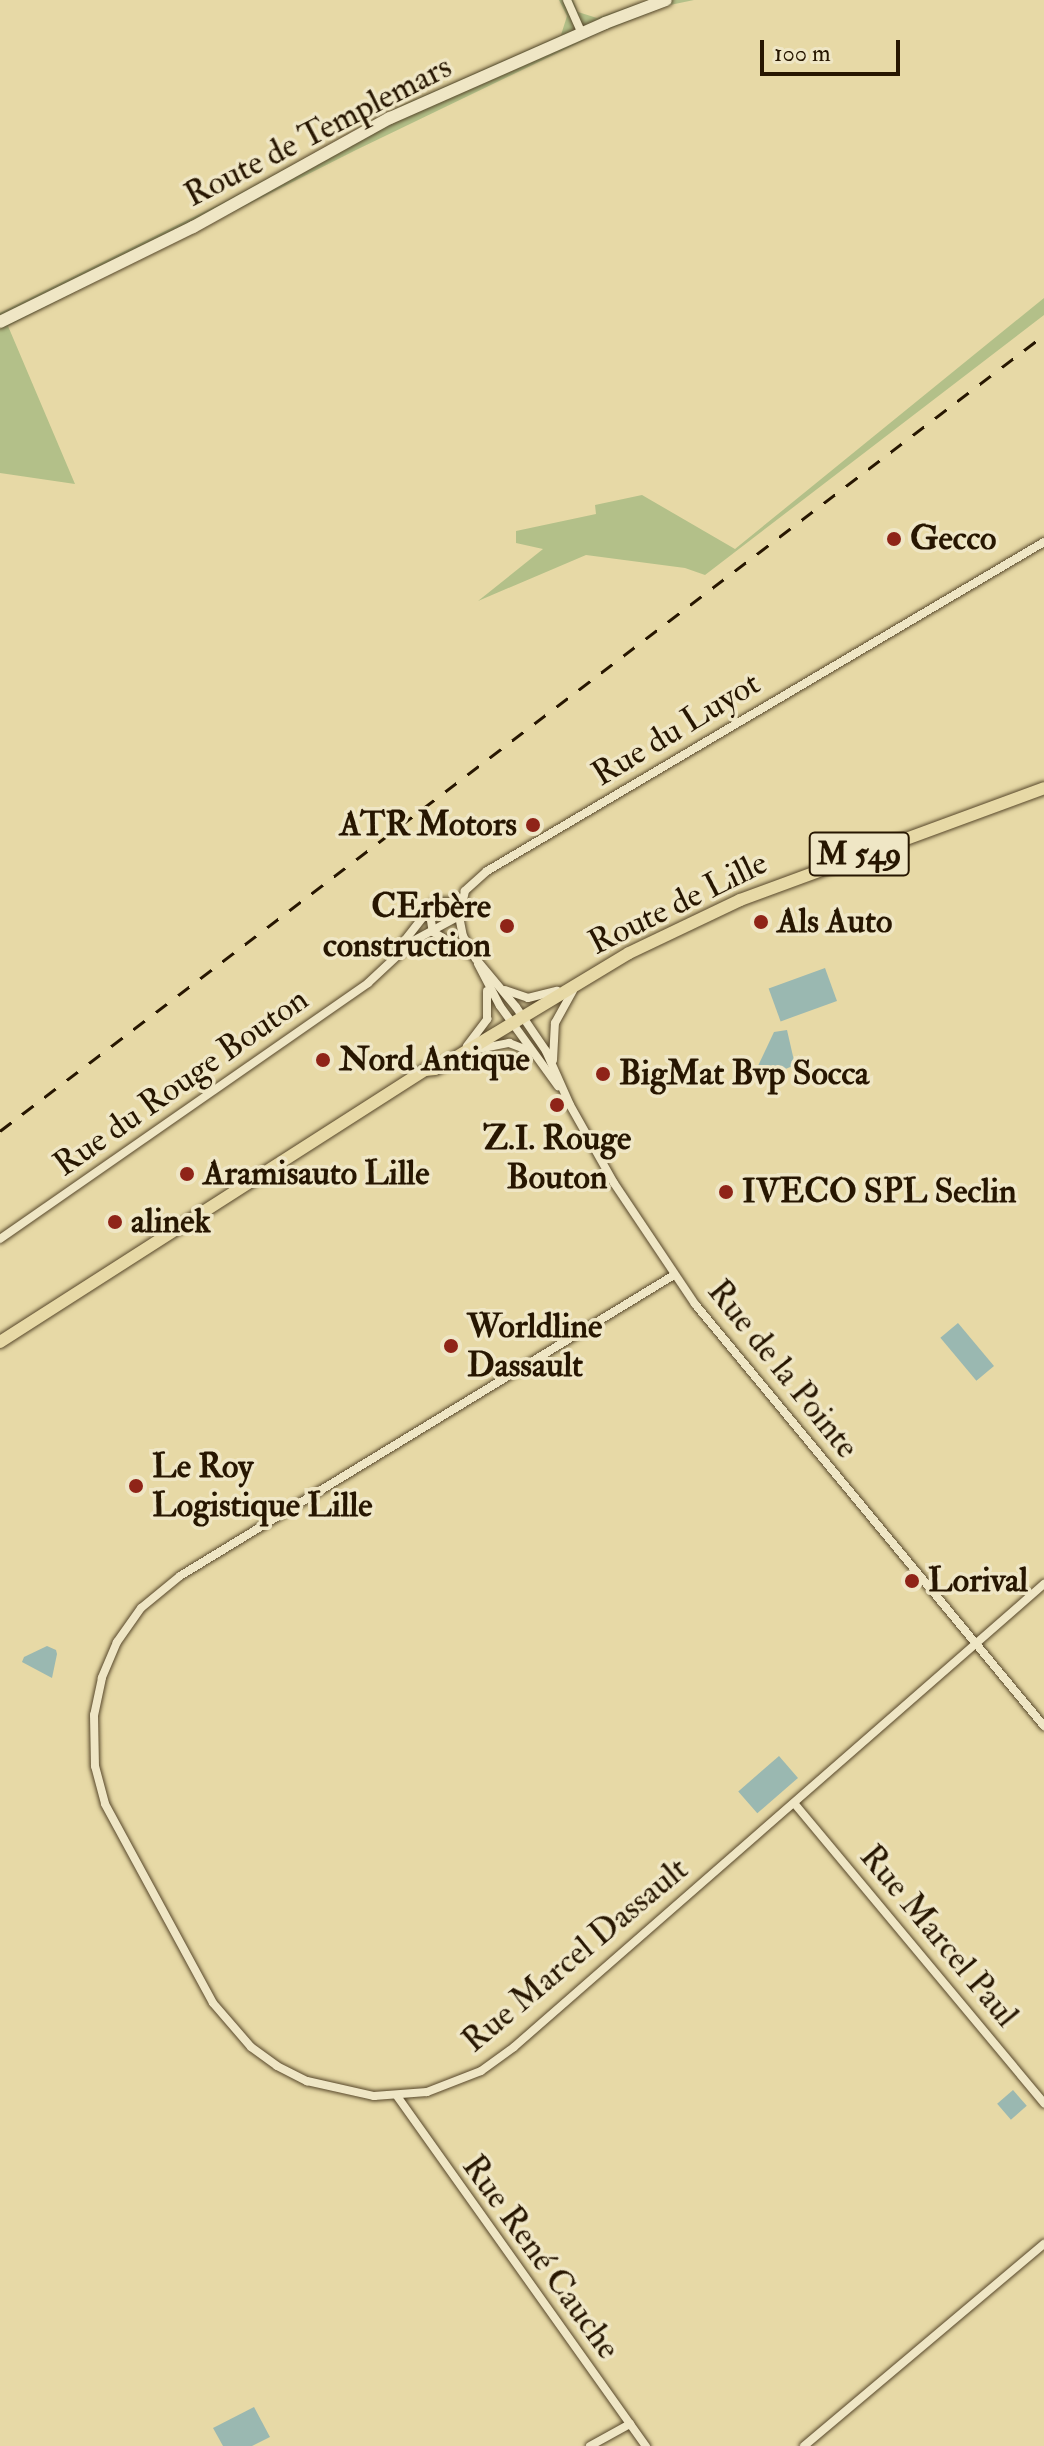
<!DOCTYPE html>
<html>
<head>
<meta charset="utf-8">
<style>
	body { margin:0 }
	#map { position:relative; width:1044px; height:2446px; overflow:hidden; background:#e7d9a6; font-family:"IM FELL Double Pica",serif }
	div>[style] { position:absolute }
	.green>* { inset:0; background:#b3c089 }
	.water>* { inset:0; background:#9ab8b1; transform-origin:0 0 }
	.roads { filter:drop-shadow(0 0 2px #57472a) drop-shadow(0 0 2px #57472a) }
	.minor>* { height:8px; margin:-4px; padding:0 4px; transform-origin:4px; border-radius:4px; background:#efe6c5 }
	.secondary>* { height:12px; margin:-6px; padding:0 6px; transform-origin:6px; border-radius:6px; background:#efe6c5 }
	.primary>* { height:12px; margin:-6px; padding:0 6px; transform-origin:6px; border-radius:6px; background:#e7d9a6 }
	.rail>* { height:3px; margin-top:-1.5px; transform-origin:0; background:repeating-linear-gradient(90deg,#271601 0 14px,transparent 0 28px) }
	.dots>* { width:22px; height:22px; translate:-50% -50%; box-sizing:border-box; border:4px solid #efe6c5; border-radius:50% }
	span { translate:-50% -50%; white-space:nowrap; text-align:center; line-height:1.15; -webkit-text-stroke:7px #efe6c5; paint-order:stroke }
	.shield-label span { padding:2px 6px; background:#efe6c5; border:2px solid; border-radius:6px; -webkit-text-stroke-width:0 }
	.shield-label { font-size:32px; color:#271601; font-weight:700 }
	.street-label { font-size:34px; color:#271601 }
	.poi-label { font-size:34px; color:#271601; font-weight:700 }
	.left { translate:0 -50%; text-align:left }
	.right { translate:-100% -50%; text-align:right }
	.scale { position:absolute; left:760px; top:40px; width:140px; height:36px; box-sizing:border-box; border:4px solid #271601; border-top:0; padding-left:10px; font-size:24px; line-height:28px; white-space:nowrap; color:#271601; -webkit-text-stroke:6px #efe6c5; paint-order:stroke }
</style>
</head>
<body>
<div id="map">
	<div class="green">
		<i style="clip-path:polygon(559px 0,573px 0,578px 12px,597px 18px,648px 0,694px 0,670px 5px,599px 33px,356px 150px,8px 326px,75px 484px,0 473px,0 313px,222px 203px,396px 108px,561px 35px,567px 16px)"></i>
		<i style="clip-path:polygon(1044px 298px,1044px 315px,705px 575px,685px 568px,586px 555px,478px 601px,543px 549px,516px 543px,516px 531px,596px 514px,595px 505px,642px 495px,735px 549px)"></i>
	</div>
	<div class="water">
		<i style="left:825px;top:968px;width:35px;height:60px;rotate:70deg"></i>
		<i style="clip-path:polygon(787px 1030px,795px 1065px,764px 1078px,757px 1068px,774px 1032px)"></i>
		<i style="left:958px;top:1323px;width:56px;height:23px;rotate:50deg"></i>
		<i style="clip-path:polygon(47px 1646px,56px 1650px,57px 1654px,52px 1678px,22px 1662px,24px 1657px)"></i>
		<i style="left:779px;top:1756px;width:29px;height:54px;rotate:49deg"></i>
		<i style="left:1013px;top:2090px;width:21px;height:21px;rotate:49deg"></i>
		<i style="clip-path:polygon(254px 2407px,270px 2437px,252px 2446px,223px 2446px,213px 2428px)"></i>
	</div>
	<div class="roads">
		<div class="minor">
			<i style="left:567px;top:0;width:36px;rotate:66deg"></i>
			<i style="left:1044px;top:542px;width:647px;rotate:149.43deg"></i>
			<i style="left:487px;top:871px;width:30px;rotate:138deg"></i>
			<i style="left:465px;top:891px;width:26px;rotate:103deg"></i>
			<i style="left:459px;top:916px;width:20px;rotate:79deg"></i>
			<i style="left:463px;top:936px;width:26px;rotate:61deg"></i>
			<i style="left:476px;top:959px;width:62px;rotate:50.2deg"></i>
			<i style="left:516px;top:1007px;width:53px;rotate:55.7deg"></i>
			<i style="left:546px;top:1051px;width:59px;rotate:66deg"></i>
			<i style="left:570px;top:1105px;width:90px;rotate:60.6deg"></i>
			<i style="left:614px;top:1183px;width:146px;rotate:56.2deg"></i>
			<i style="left:695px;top:1304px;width:548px;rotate:50.41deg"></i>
			<i style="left:429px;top:908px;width:24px;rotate:81deg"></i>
			<i style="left:433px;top:932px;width:43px;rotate:30.7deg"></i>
			<i style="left:398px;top:949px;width:60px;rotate:-51.8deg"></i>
			<i style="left:435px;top:902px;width:26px"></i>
			<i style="left:478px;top:964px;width:47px;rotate:62.4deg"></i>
			<i style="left:500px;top:1006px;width:99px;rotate:54.1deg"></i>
			<i style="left:505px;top:990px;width:24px;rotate:19deg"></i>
			<i style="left:528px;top:998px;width:30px;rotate:-14deg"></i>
			<i style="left:467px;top:1046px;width:34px;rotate:-53deg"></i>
			<i style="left:487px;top:1019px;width:28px;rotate:-90deg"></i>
			<i style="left:478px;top:1049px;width:32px;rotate:-11deg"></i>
			<i style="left:509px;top:1043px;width:22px;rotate:21deg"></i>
			<i style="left:553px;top:1060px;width:37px;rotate:-87deg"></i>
			<i style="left:555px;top:1023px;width:37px;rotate:-61deg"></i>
			<i style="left:0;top:1239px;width:448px;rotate:-34.8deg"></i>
			<i style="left:368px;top:983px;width:62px;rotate:-43deg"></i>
			<i style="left:413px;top:941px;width:52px;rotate:-28.5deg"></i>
			<i style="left:674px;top:1275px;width:578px;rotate:148.65deg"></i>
			<i style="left:180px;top:1576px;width:50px;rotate:140.6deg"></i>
			<i style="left:141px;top:1608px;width:42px;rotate:125.2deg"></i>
			<i style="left:117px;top:1642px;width:39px;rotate:113deg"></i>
			<i style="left:102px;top:1678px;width:38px;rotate:102deg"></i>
			<i style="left:94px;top:1715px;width:51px;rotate:88.9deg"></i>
			<i style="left:95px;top:1766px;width:39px;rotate:75deg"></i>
			<i style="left:105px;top:1804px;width:226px;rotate:61.5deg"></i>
			<i style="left:213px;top:2003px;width:58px;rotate:49.2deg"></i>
			<i style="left:251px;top:2047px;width:32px;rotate:36deg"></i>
			<i style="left:277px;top:2066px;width:34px;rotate:27deg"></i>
			<i style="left:307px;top:2081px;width:69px;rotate:12.6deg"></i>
			<i style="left:374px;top:2096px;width:53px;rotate:-4.3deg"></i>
			<i style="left:427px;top:2092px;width:58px;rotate:-21.3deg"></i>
			<i style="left:481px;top:2071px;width:41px;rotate:-36deg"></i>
			<i style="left:514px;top:2047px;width:704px;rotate:-41.14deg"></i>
			<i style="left:794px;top:1803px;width:391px;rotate:50.2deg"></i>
			<i style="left:397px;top:2096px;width:430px;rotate:54.6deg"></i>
			<i style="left:590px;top:2446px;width:46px;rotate:-28.8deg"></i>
			<i style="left:804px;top:2446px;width:314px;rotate:-40.1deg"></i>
		</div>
		<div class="secondary">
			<i style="left:0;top:322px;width:215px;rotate:-26.2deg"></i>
			<i style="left:193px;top:227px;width:225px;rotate:-29deg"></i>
			<i style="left:390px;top:118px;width:235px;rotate:-23.8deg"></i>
			<i style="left:605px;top:23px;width:65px;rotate:-20.7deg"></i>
		</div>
		<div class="primary">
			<i style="left:0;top:1342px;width:505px;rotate:-32.62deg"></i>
			<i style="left:425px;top:1070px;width:10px;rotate:-6deg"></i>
			<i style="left:435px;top:1069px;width:23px;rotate:-29deg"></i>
			<i style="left:455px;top:1058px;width:203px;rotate:-31.1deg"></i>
			<i style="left:629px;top:953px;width:123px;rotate:-25.5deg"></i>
			<i style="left:740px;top:900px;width:324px;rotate:-20.2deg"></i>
		</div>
	</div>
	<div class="rail">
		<i style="left:0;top:1131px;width:1313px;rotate:-37.32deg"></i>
	</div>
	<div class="dots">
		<i style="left:894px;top:539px;background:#8f2418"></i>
		<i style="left:533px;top:825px;background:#8f2418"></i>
		<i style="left:761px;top:922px;background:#8f2418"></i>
		<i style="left:507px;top:926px;background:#8f2418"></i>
		<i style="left:323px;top:1060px;background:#8f2418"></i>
		<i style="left:603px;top:1074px;background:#8f2418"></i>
		<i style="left:557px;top:1105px;background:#8f2418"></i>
		<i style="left:187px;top:1174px;background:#8f2418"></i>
		<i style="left:726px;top:1192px;background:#8f2418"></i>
		<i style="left:115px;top:1222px;background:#8f2418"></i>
		<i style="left:451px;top:1346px;background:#8f2418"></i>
		<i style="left:136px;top:1486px;background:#8f2418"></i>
		<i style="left:912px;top:1581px;background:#8f2418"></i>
	</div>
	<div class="shield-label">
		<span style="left:859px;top:854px">M 549</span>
	</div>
	<div class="street-label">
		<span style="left:318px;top:131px;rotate:-27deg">Route de Templemars</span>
		<span style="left:676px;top:729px;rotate:-31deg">Rue du Luyot</span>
		<span style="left:678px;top:903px;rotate:-26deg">Route de Lille</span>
		<span style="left:181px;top:1082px;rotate:-35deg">Rue du Rouge Bouton</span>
		<span style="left:783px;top:1369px;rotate:51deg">Rue de la Pointe</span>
		<span style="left:939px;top:1936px;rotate:50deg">Rue Marcel Paul</span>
		<span style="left:575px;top:1955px;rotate:-40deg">Rue Marcel Dassault</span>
		<span style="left:541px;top:2257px;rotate:54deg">Rue René Cauche</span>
	</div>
	<div class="poi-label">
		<span class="left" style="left:910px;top:539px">Gecco</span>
		<span class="right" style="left:517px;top:825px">ATR Motors</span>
		<span class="right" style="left:491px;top:926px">CErbère<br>construction</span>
		<span class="left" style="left:777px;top:922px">Als Auto</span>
		<span class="left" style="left:339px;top:1060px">Nord Antique</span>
		<span class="left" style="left:619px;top:1074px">BigMat Bvp Socca</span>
		<span style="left:557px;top:1158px">Z.I. Rouge<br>Bouton</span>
		<span class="left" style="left:203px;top:1174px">Aramisauto Lille</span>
		<span class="left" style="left:742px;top:1192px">IVECO SPL Seclin</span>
		<span class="left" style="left:131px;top:1222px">alinek</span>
		<span class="left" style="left:467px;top:1346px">Worldline<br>Dassault</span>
		<span class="left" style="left:152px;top:1486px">Le Roy<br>Logistique Lille</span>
		<span class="left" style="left:928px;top:1581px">Lorival</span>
	</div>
	<div class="scale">100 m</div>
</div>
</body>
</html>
